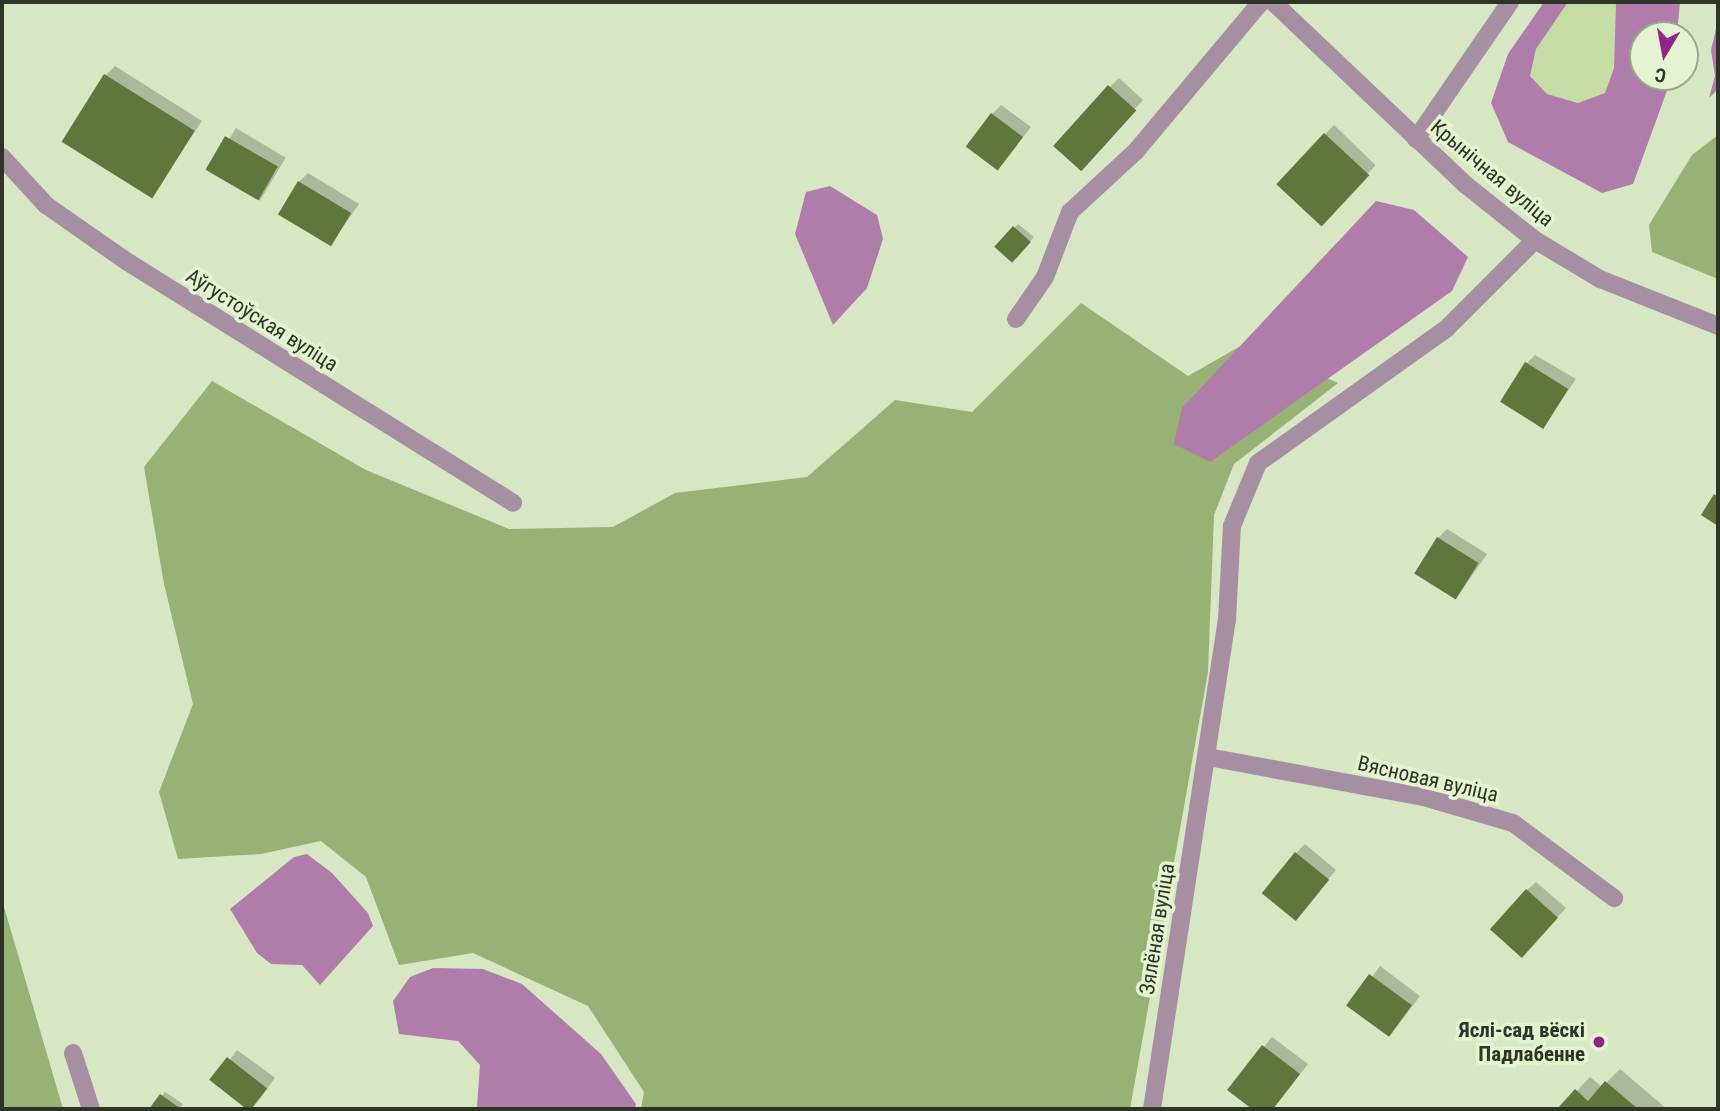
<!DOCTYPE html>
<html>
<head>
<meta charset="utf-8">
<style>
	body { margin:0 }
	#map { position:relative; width:1720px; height:1111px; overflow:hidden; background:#d7e6c3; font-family:"Roboto Condensed",sans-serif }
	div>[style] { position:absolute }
	.green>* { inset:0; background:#c5dca5 }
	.forest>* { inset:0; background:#98b174 }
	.water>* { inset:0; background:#b07daa }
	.shadow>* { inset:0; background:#0003; transform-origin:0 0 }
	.building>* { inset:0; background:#60773c; transform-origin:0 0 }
	.minor>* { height:18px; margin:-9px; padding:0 9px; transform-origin:9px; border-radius:9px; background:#a68fa3 }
	.dots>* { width:19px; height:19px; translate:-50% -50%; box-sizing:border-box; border:4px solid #e4f3d0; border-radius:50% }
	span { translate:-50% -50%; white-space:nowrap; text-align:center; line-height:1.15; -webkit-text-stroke:7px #e4f3d0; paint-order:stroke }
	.street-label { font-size:21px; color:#2e3426 }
	.poi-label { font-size:21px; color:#2e3426; font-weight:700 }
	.right { translate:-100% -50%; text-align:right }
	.frame { position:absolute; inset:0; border:4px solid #2e3426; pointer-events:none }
	.north { position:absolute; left:1629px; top:21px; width:70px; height:70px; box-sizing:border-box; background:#e4f3d0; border:2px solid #9ba78c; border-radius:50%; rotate:190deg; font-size:19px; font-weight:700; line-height:28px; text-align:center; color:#2e3426 }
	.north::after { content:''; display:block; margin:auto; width:24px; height:32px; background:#8f2588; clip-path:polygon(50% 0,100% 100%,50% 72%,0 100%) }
</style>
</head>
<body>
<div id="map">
	<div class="green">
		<i style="clip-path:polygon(1568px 2px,1616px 2px,1614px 68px,1605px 93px,1578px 103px,1547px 94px,1530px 76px,1536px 49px)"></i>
	</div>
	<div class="forest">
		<i style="clip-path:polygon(1718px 135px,1718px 279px,1652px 252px,1649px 225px,1692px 155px)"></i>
		<i style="clip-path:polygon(1081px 303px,1188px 376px,1272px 328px,1312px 371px,1338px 383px,1234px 464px,1214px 515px,1208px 672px,1130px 1109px,641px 1109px,644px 1092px,588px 1006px,473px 953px,399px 965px,366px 877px,321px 841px,261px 854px,178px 859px,159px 792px,193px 704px,164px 584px,144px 467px,212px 381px,366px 470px,509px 529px,613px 527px,675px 493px,807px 477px,895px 400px,972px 412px)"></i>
		<i style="clip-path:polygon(2px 900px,63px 1109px,2px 1109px)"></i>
	</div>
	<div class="water">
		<i style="clip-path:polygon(1544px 2px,1568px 2px,1536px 49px,1530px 76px,1547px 94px,1578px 103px,1605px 93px,1614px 68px,1616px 2px,1680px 2px,1677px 35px,1643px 35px,1643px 77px,1672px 77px,1633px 184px,1602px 193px,1508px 142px,1491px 103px,1508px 54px)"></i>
		<i style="clip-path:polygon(1718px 20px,1718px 89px,1709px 98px,1715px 76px,1711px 50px)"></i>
		<i style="clip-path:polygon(830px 186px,877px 215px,883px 239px,867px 288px,833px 325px,795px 234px,806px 192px)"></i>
		<i style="clip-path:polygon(1376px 201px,1414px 210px,1468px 257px,1452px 291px,1210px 462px,1174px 444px,1182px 408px)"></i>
		<i style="clip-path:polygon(307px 854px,332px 873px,368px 913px,373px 926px,320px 985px,302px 965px,271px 964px,257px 953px,230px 909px,294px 857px)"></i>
		<i style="clip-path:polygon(433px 968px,483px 969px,522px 984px,601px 1054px,636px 1104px,635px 1109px,472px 1109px,477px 1107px,480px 1065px,458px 1041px,399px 1034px,393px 1001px,410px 977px)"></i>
	</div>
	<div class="shadow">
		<i style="clip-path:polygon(115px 66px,202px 121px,152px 196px,106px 75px)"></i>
		<i style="clip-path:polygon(1119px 78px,1143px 100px,1089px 160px,1110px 87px)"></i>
		<i style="clip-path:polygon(1001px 105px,1031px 127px,999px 168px,992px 114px)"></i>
		<i style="left:1334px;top:125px;width:58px;height:81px;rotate:44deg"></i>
		<i style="left:236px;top:128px;width:58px;height:50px;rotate:31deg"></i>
		<i style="clip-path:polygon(308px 173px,359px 204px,331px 244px,299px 182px)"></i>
		<i style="clip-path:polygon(1018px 224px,1034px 237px,1012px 261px,1014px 228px)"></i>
		<i style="clip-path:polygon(1535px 355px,1576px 379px,1544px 426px,1526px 364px)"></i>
		<i style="clip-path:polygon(1447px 529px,1487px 554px,1457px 597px,1438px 538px)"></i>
		<i style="clip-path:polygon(1305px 844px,1336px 870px,1304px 909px,1296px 853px)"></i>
		<i style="clip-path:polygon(1536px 882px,1566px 908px,1531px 946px,1527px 890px)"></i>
		<i style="left:1380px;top:966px;width:50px;height:50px;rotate:37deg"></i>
		<i style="clip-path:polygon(1272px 1037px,1308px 1064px,1273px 1109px,1255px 1109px,1229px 1089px)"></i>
		<i style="left:237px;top:1050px;width:47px;height:40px;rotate:36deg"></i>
		<i style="clip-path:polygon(1620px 1069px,1667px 1109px,1560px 1109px,1590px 1077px,1602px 1087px)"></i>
		<i style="clip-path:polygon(165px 1092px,183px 1104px,180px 1109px,151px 1109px)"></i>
	</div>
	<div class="building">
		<i style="left:104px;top:74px;width:107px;height:80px;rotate:32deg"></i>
		<i style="left:1108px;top:85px;width:38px;height:82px;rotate:42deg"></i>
		<i style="left:991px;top:113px;width:40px;height:42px;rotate:37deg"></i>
		<i style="left:1324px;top:133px;width:62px;height:70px;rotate:43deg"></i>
		<i style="left:225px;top:136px;width:61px;height:39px;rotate:30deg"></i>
		<i style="left:298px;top:181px;width:62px;height:39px;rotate:31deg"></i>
		<i style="left:1013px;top:226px;width:24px;height:28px;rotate:42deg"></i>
		<i style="left:1525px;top:362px;width:51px;height:47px;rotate:32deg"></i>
		<i style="clip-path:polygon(1714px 494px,1718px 497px,1718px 526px,1701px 515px)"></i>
		<i style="left:1437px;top:537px;width:49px;height:43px;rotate:32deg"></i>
		<i style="left:1295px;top:852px;width:44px;height:53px;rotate:39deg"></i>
		<i style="left:1526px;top:889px;width:43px;height:54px;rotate:42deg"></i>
		<i style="left:1369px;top:974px;width:53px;height:39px;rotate:36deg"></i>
		<i style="clip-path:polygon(1262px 1045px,1300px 1074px,1273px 1109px,1252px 1109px,1227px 1090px)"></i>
		<i style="left:227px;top:1057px;width:51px;height:29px;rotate:38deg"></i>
		<i style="clip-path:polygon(1605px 1081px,1638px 1109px,1557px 1109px,1575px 1089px,1588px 1101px)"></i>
		<i style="clip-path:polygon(160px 1094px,181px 1109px,149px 1109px)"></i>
	</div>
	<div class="minor">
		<i style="left:1273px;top:2px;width:266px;rotate:43.5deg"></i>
		<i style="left:1466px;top:185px;width:88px;rotate:38.6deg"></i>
		<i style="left:1535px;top:240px;width:76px;rotate:31deg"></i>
		<i style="left:1600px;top:279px;width:127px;rotate:21.7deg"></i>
		<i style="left:1416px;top:139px;width:166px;rotate:-55.5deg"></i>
		<i style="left:2px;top:157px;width:65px;rotate:47.5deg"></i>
		<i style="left:46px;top:205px;width:94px;rotate:35deg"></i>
		<i style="left:123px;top:259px;width:460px;rotate:32deg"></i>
		<i style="left:1016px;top:319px;width:51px;rotate:-55.4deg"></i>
		<i style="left:1045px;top:277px;width:70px;rotate:-69deg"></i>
		<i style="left:1070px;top:212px;width:90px;rotate:-42.7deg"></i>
		<i style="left:1136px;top:151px;width:194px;rotate:-50deg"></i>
		<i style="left:1208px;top:757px;width:220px;rotate:10.5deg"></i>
		<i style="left:1424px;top:797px;width:93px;rotate:16.3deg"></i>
		<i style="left:1513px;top:823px;width:126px;rotate:36.6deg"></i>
		<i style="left:73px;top:1053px;width:59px;rotate:72.2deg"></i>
		<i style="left:1152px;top:1109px;width:495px;rotate:-81.3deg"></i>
		<i style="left:1227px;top:620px;width:94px;rotate:-87deg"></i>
		<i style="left:1232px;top:526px;width:68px;rotate:-67.6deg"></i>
		<i style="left:1258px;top:463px;width:231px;rotate:-35.5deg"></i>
		<i style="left:1446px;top:329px;width:126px;rotate:-45deg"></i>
	</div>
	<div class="dots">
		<i style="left:1599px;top:1042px;background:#8f2588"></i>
	</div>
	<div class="street-label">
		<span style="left:1492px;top:173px;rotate:40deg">Крынічная вуліца</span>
		<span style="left:262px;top:320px;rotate:32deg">Аўгустоўская вуліца</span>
		<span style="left:1428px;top:779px;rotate:13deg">Вясновая вуліца</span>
		<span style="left:1157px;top:929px;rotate:-81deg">Зялёная вуліца</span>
	</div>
	<div class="poi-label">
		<span class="right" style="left:1585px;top:1042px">Яслі-сад вёскі<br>Падлабенне</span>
	</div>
	<div class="frame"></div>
	<div class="north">С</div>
</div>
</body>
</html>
